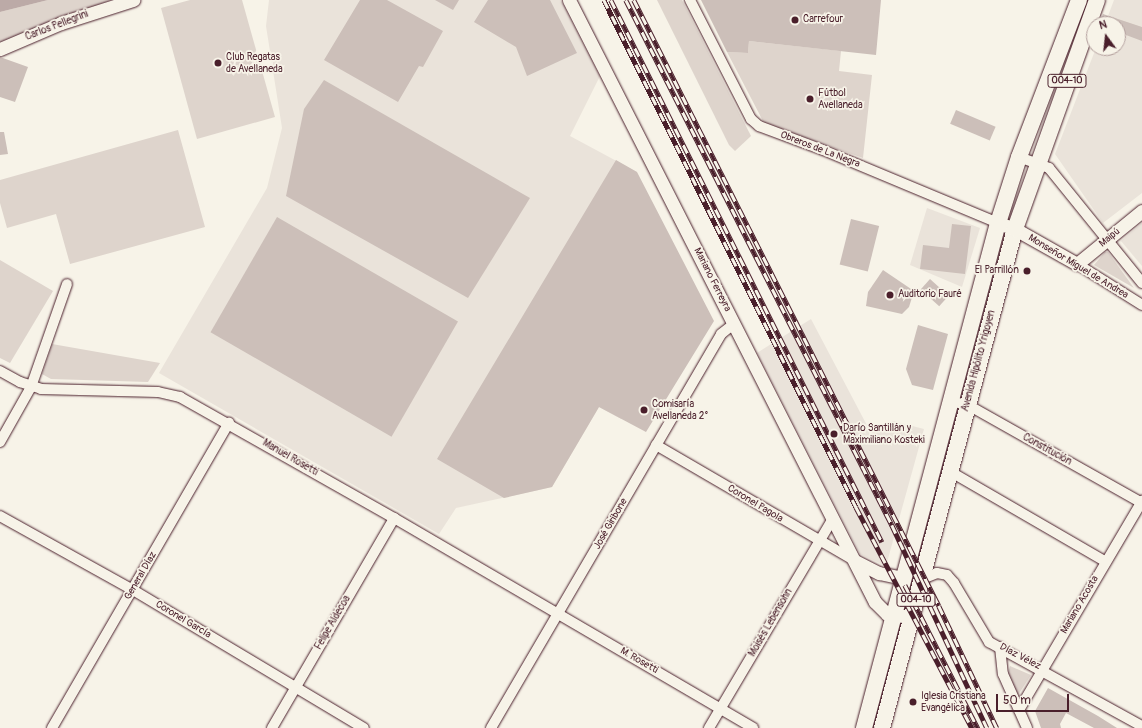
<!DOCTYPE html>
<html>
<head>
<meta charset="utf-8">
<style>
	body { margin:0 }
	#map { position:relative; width:1142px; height:728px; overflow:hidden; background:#f7f3e8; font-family:Pangolin,sans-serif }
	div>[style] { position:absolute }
	.built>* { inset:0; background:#eae3da }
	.green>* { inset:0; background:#ded4cc }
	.water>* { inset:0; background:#bcaaa7 }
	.building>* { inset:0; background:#ccbfb9; transform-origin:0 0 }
	.roads { filter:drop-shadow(0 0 1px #4a1f2b) drop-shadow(0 0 1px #4a1f2b) }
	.minor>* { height:10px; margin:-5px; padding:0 5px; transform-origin:5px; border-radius:5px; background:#f7f3e8 }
	.tertiary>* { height:13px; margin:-6.5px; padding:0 6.5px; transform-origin:6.5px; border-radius:6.5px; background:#f7f3e8 }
	.primary>* { height:16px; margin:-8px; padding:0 8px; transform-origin:8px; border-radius:8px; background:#f7f3e8 }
	.rail>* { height:4.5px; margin-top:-2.25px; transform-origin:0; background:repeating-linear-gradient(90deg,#f7f3e8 0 9px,#4a1f2b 0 18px); box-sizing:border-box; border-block:1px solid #4a1f2b }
	.dots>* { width:11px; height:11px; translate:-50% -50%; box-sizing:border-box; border:2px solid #f7f3e8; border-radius:50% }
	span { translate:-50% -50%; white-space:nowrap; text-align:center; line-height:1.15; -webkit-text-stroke:3.5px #f7f3e8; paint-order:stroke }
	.shield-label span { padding:1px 3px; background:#f7f3e8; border:1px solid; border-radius:3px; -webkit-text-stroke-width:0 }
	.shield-label { font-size:9px; color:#4a1f2b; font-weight:700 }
	.poi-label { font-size:10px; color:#4a1f2b }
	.left { translate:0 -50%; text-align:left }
	.right { translate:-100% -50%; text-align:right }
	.street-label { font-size:10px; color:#4a1f2b }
	.north { position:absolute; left:1086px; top:16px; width:40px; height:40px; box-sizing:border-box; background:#f7f3e8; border:1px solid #b29e9c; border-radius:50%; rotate:345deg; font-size:11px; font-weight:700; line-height:16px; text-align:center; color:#4a1f2b }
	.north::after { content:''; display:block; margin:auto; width:14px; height:18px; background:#4a1f2b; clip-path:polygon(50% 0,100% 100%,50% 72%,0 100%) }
	.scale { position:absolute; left:996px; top:694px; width:73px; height:18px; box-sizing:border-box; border:2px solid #4a1f2b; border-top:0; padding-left:5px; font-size:12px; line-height:14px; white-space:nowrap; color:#4a1f2b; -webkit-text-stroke:3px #f7f3e8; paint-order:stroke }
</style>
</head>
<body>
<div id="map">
	<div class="built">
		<i style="clip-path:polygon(269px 0,561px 0,600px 76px,570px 136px,637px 172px,643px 387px,621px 419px,599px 407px,552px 487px,456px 508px,439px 534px,159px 373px,267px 188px,282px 128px,266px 26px)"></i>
		<i style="clip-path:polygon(1114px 0,1142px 0,1142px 193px,1103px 223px,1055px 154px,1096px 48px,1118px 48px,1118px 24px,1105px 24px)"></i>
		<i style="clip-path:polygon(927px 208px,980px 228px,962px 287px,910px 265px)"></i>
		<i style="clip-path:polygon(1142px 223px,1142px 266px,1121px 241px)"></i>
		<i style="clip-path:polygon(811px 319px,871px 433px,893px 421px,924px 429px,886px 566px,860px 554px,757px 353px)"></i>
	</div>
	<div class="green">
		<i style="clip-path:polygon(48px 0,111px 0,0 42px,0 12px)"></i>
		<i style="clip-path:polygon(190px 0,242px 0,275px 117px,197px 139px,161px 8px)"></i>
		<i style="clip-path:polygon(657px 0,682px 0,751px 136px,735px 151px,729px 145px)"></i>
		<i style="clip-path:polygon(749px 41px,841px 51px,839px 71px,872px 75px,863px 158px,764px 123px,727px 52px,748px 53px)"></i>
		<i style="clip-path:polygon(178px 130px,205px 227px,70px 264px,56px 214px,7px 228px,0 203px,0 180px)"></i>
		<i style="clip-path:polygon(1105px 252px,1108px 252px,1134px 288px,1094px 265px)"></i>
		<i style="clip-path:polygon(0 260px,53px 291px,10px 363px,0 358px)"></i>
		<i style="clip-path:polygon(52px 344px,160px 363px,148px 382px,51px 379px,42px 374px)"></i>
		<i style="clip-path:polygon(1010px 666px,1031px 675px,1018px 695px,1008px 674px)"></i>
	</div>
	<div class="water">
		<i style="clip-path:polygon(0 0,48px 0,0 12px)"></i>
	</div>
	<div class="building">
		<i style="clip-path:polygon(360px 0,387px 0,443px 31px,423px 67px,419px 66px,398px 102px,324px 60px)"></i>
		<i style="clip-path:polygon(435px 0,459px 0,453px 10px)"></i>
		<i style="clip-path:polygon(488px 0,550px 0,577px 53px,527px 76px,516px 47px,474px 22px)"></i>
		<i style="clip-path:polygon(701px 0,881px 0,876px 55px,749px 41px,748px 53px,727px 52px)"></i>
		<i style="clip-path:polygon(1103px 14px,1142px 27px,1142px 41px,1118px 32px,1118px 24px,1099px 24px)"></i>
		<i style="clip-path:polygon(0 57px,28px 67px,15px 102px,0 97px)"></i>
		<i style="clip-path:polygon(324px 80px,530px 198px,468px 298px,286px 196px,304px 109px)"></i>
		<i style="left:956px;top:110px;width:43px;height:15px;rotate:23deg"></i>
		<i style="clip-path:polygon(0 132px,4px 132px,8px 154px,0 155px)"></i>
		<i style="clip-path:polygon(616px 160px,637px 172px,714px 321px,646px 432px,599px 407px,552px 487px,504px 498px,437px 459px)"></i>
		<i style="left:277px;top:217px;width:209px;height:133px;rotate:30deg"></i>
		<i style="left:851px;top:219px;width:29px;height:47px;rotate:14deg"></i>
		<i style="clip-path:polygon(952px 224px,971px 226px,965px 274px,920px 269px,923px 245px,949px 248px)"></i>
		<i style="clip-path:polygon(883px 270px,914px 291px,909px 307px,902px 314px,866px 306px,868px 292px)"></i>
		<i style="left:930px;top:279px;width:25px;height:14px;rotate:42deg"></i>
		<i style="clip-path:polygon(918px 325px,948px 334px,933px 390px,912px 385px,906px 369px)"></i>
		<i style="clip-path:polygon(1048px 688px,1098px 716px,1117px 728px,1094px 728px,1066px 713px,1060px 724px,1061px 728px,1041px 728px,1035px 711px)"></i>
	</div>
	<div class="roads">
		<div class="minor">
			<i style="left:690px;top:0;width:134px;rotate:62.9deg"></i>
			<i style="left:751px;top:119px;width:11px;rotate:41deg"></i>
			<i style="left:759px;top:126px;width:68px;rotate:20.6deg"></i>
			<i style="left:823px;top:150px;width:190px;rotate:22.6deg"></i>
			<i style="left:1019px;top:157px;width:32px;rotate:20deg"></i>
			<i style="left:1049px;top:168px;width:148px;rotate:51deg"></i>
			<i style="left:1077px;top:264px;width:77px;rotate:32.2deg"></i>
			<i style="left:0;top:371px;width:23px;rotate:29deg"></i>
			<i style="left:20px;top:382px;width:22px;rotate:18deg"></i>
			<i style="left:41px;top:389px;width:117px;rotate:1.5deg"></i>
			<i style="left:158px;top:392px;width:23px;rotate:13deg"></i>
			<i style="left:180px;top:397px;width:246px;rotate:29.5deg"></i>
			<i style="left:394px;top:518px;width:416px;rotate:30.3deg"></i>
			<i style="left:950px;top:401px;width:18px;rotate:13deg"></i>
			<i style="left:968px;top:405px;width:200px;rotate:29.4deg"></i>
			<i style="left:0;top:442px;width:63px;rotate:-60.6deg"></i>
			<i style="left:31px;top:387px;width:109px;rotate:-70.7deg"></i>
			<i style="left:656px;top:445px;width:230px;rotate:30.2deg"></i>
			<i style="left:951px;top:472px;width:179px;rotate:30.1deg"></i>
			<i style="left:0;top:516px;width:152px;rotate:29.1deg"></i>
			<i style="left:133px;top:590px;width:269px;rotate:30.9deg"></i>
			<i style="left:922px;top:579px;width:16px;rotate:-22deg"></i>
			<i style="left:937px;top:573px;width:10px;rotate:11deg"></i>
			<i style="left:947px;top:575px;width:11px;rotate:49deg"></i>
			<i style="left:954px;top:583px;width:69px;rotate:59.3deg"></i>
			<i style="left:989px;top:642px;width:175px;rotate:28.8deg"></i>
			<i style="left:1000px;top:647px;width:27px;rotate:84deg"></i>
			<i style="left:1003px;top:674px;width:59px;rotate:66deg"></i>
			<i style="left:1019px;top:710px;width:243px;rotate:-59.5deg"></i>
			<i style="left:52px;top:728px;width:353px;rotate:-59.9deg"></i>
			<i style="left:272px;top:728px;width:243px;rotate:-59.8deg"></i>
			<i style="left:491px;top:728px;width:456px;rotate:-59.7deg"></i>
			<i style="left:721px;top:334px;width:16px;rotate:-38deg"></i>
			<i style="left:709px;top:728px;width:244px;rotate:-59.4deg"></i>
		</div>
		<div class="tertiary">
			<i style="left:569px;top:0;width:675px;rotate:63.06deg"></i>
			<i style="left:875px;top:602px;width:17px;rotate:45deg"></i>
			<i style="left:887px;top:614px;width:25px;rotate:7deg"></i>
			<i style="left:0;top:49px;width:66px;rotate:-23.1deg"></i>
			<i style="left:61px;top:23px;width:76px;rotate:-17.7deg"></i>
			<i style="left:998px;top:223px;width:18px;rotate:19deg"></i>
			<i style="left:1015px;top:229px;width:71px;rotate:29.4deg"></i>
			<i style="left:1077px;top:264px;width:84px;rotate:-39.2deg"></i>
			<i style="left:855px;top:561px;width:27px;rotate:27deg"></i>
			<i style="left:879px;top:573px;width:25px;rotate:12deg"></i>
		</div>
		<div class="primary">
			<i style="left:864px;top:728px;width:522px;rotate:-75.14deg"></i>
			<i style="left:998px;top:223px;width:69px;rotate:-72.3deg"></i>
			<i style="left:1019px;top:157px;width:168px;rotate:-69.1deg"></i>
			<i style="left:882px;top:728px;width:516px;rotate:-75.08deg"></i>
			<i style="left:1015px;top:229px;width:243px;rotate:-70.3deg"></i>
		</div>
	</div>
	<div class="rail">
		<i style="left:604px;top:0;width:566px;rotate:63.57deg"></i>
		<i style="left:856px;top:507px;width:250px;rotate:62.3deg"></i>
		<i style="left:611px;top:0;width:606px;rotate:63.43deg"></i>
		<i style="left:626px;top:0;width:589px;rotate:63.13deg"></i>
		<i style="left:892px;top:525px;width:224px;rotate:64.9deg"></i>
		<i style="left:634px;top:0;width:678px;rotate:63.28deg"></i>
		<i style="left:939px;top:606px;width:135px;rotate:64.6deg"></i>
		<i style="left:905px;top:585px;width:161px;rotate:63deg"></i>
	</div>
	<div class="dots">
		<i style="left:795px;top:20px;background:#4a1f2b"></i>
		<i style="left:218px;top:63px;background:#4a1f2b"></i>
		<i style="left:810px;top:99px;background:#4a1f2b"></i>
		<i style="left:1027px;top:271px;background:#4a1f2b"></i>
		<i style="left:890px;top:295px;background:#4a1f2b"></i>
		<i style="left:644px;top:410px;background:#4a1f2b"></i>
		<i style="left:834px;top:434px;background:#4a1f2b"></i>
		<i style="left:913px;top:702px;background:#4a1f2b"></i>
	</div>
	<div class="shield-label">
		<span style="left:1067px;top:81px">004-10</span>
		<span style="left:916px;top:600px">004-10</span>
	</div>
	<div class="poi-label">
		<span class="left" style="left:803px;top:20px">Carrefour</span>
		<span class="left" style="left:226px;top:63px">Club Regatas<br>de Avellaneda</span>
		<span class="left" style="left:818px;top:99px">Fútbol<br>Avellaneda</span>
		<span class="right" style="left:1019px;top:271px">El Parrillón</span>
		<span class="left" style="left:898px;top:295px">Auditorio Fauré</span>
		<span class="left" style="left:652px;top:410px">Comisaría<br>Avellaneda 2°</span>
		<span class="left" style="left:843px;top:434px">Darío Santillán y<br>Maximiliano Kosteki</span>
		<span class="left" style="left:921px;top:702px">Iglesia Cristiana<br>Evangélica</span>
	</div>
	<div class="street-label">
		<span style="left:57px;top:26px;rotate:-21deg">Carlos Pellegrini</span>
		<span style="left:820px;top:150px;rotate:21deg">Obreros de La Negra</span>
		<span style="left:1110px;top:238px;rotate:-39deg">Maipú</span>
		<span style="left:1078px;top:267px;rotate:31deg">Monseñor Miguel de Andrea</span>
		<span style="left:712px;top:280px;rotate:63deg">Mariano Ferreyra</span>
		<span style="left:979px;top:361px;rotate:-75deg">Avenida Hipólito Yrigoyen</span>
		<span style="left:1047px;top:450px;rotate:29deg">Constitución</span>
		<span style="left:290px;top:458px;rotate:30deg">Manuel Rosetti</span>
		<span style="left:755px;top:504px;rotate:31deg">Coronel Pagola</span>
		<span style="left:611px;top:524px;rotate:-60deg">José Giribone</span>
		<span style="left:141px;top:576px;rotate:-60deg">General Díaz</span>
		<span style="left:1080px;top:605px;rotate:-60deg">Mariano Acosta</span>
		<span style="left:183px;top:620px;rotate:31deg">Coronel García</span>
		<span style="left:333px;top:623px;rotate:-60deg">Felipe Aldecoa</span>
		<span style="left:771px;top:623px;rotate:-60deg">Moisés Lebensohn</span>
		<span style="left:1020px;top:657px;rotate:28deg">Díaz Vélez</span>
		<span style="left:639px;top:661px;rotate:30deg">M. Rosetti</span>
	</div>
	<div class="north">N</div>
	<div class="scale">50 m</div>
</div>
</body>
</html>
